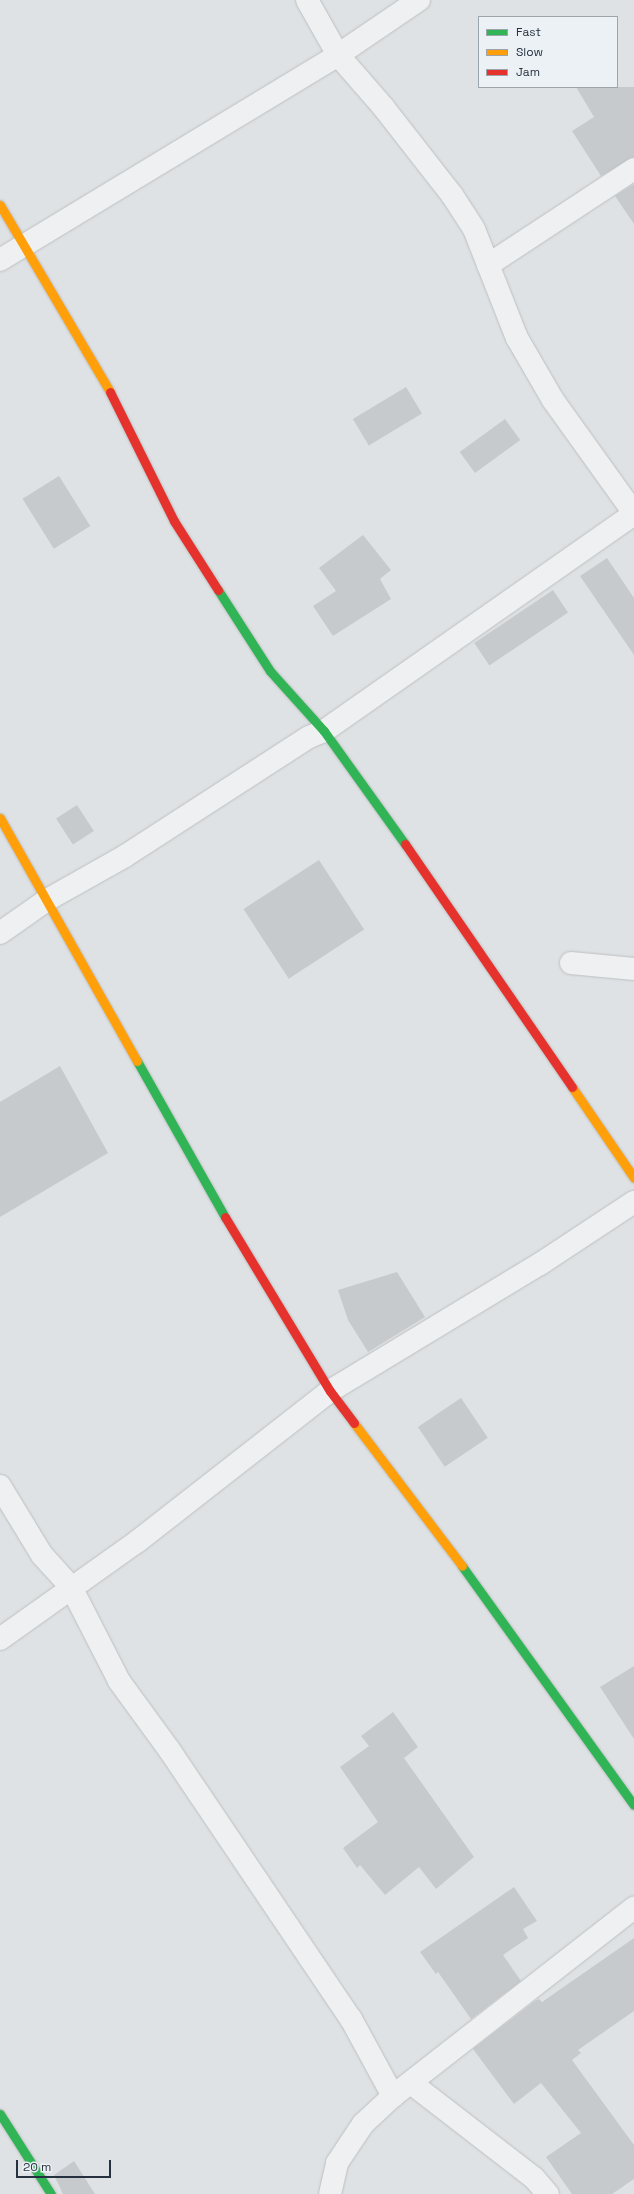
<!DOCTYPE html>
<html>
<head>
<meta charset="utf-8">
<style>
	body { margin:0 }
	#map { position:relative; width:634px; height:2194px; overflow:hidden; background:#dfe2e4; font-family:"Space Grotesk",sans-serif }
	div>[style] { position:absolute }
	.building>* { inset:0; background:#c7cacd; transform-origin:0 0 }
	.roads { filter:drop-shadow(0 0 1px #bdc0c2) drop-shadow(0 0 1px #bdc0c2) }
	.street>* { height:22px; margin:-11px; padding:0 11px; transform-origin:11px; border-radius:11px; background:#eef0f1 }
	.fast>* { height:9px; margin:-4.5px; padding:0 4.5px; transform-origin:4.5px; border-radius:4.5px; background:#30b455 }
	.slow>* { height:9px; margin:-4.5px; padding:0 4.5px; transform-origin:4.5px; border-radius:4.5px; background:#ff9f0a }
	.jam>* { height:9px; margin:-4.5px; padding:0 4.5px; transform-origin:4.5px; border-radius:4.5px; background:#e5322d }
	span { translate:-50% -50%; white-space:nowrap; text-align:center; line-height:1.15; -webkit-text-stroke:3px #ecf1f5; paint-order:stroke }
	.legend { position:absolute; left:478px; top:16px; width:140px; height:72px; box-sizing:border-box; background:#ecf1f5; border:1px solid #9ca4ac; margin:0; padding:5px 7px; list-style:none; font-size:12px; color:#25313e }
	.legend li { display:flex; align-items:center; gap:8px; height:20px }
	.legend b { width:20px; border:1px solid #9ca4ac }
	.scale { position:absolute; left:16px; top:2160px; width:95px; height:18px; box-sizing:border-box; border:2px solid #25313e; border-top:0; padding-left:5px; font-size:12px; line-height:14px; white-space:nowrap; color:#25313e; -webkit-text-stroke:3px #ecf1f5; paint-order:stroke }
</style>
</head>
<body>
<div id="map">
	<div class="building">
		<i style="clip-path:polygon(576px 87px,634px 87px,634px 157px,601px 176px,572px 131px,594px 117px)"></i>
		<i style="clip-path:polygon(634px 184px,634px 224px,615px 196px)"></i>
		<i style="left:406px;top:387px;width:31px;height:62px;rotate:59deg"></i>
		<i style="left:505px;top:419px;width:26px;height:56px;rotate:54deg"></i>
		<i style="left:59px;top:476px;width:59px;height:43px;rotate:58deg"></i>
		<i style="clip-path:polygon(363px 535px,391px 570px,380px 579px,391px 599px,333px 636px,313px 606px,336px 591px,319px 568px)"></i>
		<i style="clip-path:polygon(607px 558px,634px 598px,634px 655px,580px 576px)"></i>
		<i style="left:553px;top:590px;width:27px;height:95px;rotate:56deg"></i>
		<i style="left:77px;top:805px;width:31px;height:25px;rotate:57deg"></i>
		<i style="left:319px;top:860px;width:83px;height:90px;rotate:57deg"></i>
		<i style="clip-path:polygon(60px 1066px,108px 1153px,0 1217px,0 1102px)"></i>
		<i style="clip-path:polygon(397px 1272px,425px 1317px,368px 1352px,348px 1320px,338px 1290px)"></i>
		<i style="left:461px;top:1398px;width:48px;height:52px;rotate:56deg"></i>
		<i style="clip-path:polygon(634px 1666px,634px 1739px,600px 1687px)"></i>
		<i style="clip-path:polygon(393px 1712px,418px 1747px,404px 1758px,474px 1857px,436px 1889px,419px 1867px,385px 1895px,360px 1865px,357px 1868px,343px 1848px,378px 1822px,340px 1767px,369px 1746px,361px 1736px)"></i>
		<i style="clip-path:polygon(514px 1887px,537px 1921px,523px 1929px,528px 1938px,503px 1955px,521px 1981px,471px 2019px,438px 1972px,436px 1974px,420px 1952px)"></i>
		<i style="clip-path:polygon(634px 1938px,634px 2011px,578px 2050px,581px 2053px,572px 2060px,634px 2145px,634px 2179px,612px 2194px,572px 2194px,546px 2157px,581px 2133px,541px 2083px,514px 2104px,473px 2049px,535px 2001px,539px 1999px,542px 2002px)"></i>
		<i style="clip-path:polygon(74px 2161px,95px 2194px,63px 2194px,54px 2175px)"></i>
	</div>
	<div class="roads">
		<div class="street">
			<i style="left:307px;top:0;width:63px;rotate:60.6deg"></i>
			<i style="left:338px;top:55px;width:70px;rotate:49deg"></i>
			<i style="left:384px;top:108px;width:110px;rotate:52deg"></i>
			<i style="left:452px;top:195px;width:40px;rotate:57.1deg"></i>
			<i style="left:474px;top:229px;width:117px;rotate:68.5deg"></i>
			<i style="left:517px;top:338px;width:72px;rotate:59.9deg"></i>
			<i style="left:553px;top:400px;width:139px;rotate:54.4deg"></i>
			<i style="left:0;top:260px;width:395px;rotate:-31.2deg"></i>
			<i style="left:338px;top:55px;width:98px;rotate:-34.2deg"></i>
			<i style="left:488px;top:265px;width:175px;rotate:-33.3deg"></i>
			<i style="left:0;top:933px;width:57px;rotate:-35.1deg"></i>
			<i style="left:47px;top:900px;width:90px;rotate:-29.4deg"></i>
			<i style="left:125px;top:856px;width:219px;rotate:-32.9deg"></i>
			<i style="left:309px;top:737px;width:16px;rotate:-22deg"></i>
			<i style="left:324px;top:731px;width:378px;rotate:-35deg"></i>
			<i style="left:571px;top:963px;width:63px;rotate:5.4deg"></i>
			<i style="left:0;top:1486px;width:81px;rotate:58.7deg"></i>
			<i style="left:42px;top:1555px;width:43px;rotate:47.8deg"></i>
			<i style="left:71px;top:1587px;width:106px;rotate:62.9deg"></i>
			<i style="left:119px;top:1681px;width:87px;rotate:53.9deg"></i>
			<i style="left:170px;top:1751px;width:323px;rotate:56deg"></i>
			<i style="left:351px;top:2019px;width:88px;rotate:61.4deg"></i>
			<i style="left:0;top:1639px;width:169px;rotate:-35.4deg"></i>
			<i style="left:138px;top:1541px;width:244px;rotate:-38deg"></i>
			<i style="left:330px;top:1391px;width:245px;rotate:-31.2deg"></i>
			<i style="left:540px;top:1264px;width:113px;rotate:-33.4deg"></i>
			<i style="left:411px;top:2083px;width:155px;rotate:37.7deg"></i>
			<i style="left:534px;top:2178px;width:21px;rotate:49deg"></i>
			<i style="left:330px;top:2194px;width:32px;rotate:-77deg"></i>
			<i style="left:337px;top:2163px;width:47px;rotate:-56.3deg"></i>
			<i style="left:363px;top:2124px;width:41px;rotate:-43deg"></i>
			<i style="left:393px;top:2096px;width:306px;rotate:-38deg"></i>
		</div>
		<div class="fast">
			<i style="left:218px;top:590px;width:96px;rotate:57.3deg"></i>
			<i style="left:270px;top:671px;width:81px;rotate:48deg"></i>
			<i style="left:324px;top:731px;width:139px;rotate:54.4deg"></i>
			<i style="left:137px;top:1061px;width:179px;rotate:60.6deg"></i>
			<i style="left:462px;top:1566px;width:294px;rotate:54.3deg"></i>
			<i style="left:0;top:2114px;width:95px;rotate:57.5deg"></i>
		</div>
		<div class="slow">
			<i style="left:0;top:205px;width:217px;rotate:59.5deg"></i>
			<i style="left:0;top:818px;width:279px;rotate:60.6deg"></i>
			<i style="left:572px;top:1087px;width:110px;rotate:55.7deg"></i>
			<i style="left:354px;top:1423px;width:179px;rotate:52.9deg"></i>
		</div>
		<div class="jam">
			<i style="left:110px;top:392px;width:144px;rotate:63.6deg"></i>
			<i style="left:174px;top:521px;width:82px;rotate:57.5deg"></i>
			<i style="left:405px;top:844px;width:295px;rotate:55.5deg"></i>
			<i style="left:225px;top:1217px;width:203px;rotate:58.9deg"></i>
			<i style="left:330px;top:1391px;width:40px;rotate:53deg"></i>
		</div>
	</div>
	<ul class="legend">
	<li><b style="height:5px;background:#30b455"></b>Fast</li>
	<li><b style="height:5px;background:#ff9f0a"></b>Slow</li>
	<li><b style="height:5px;background:#e5322d"></b>Jam</li>
	</ul>
	<div class="scale">20 m</div>
</div>
</body>
</html>
